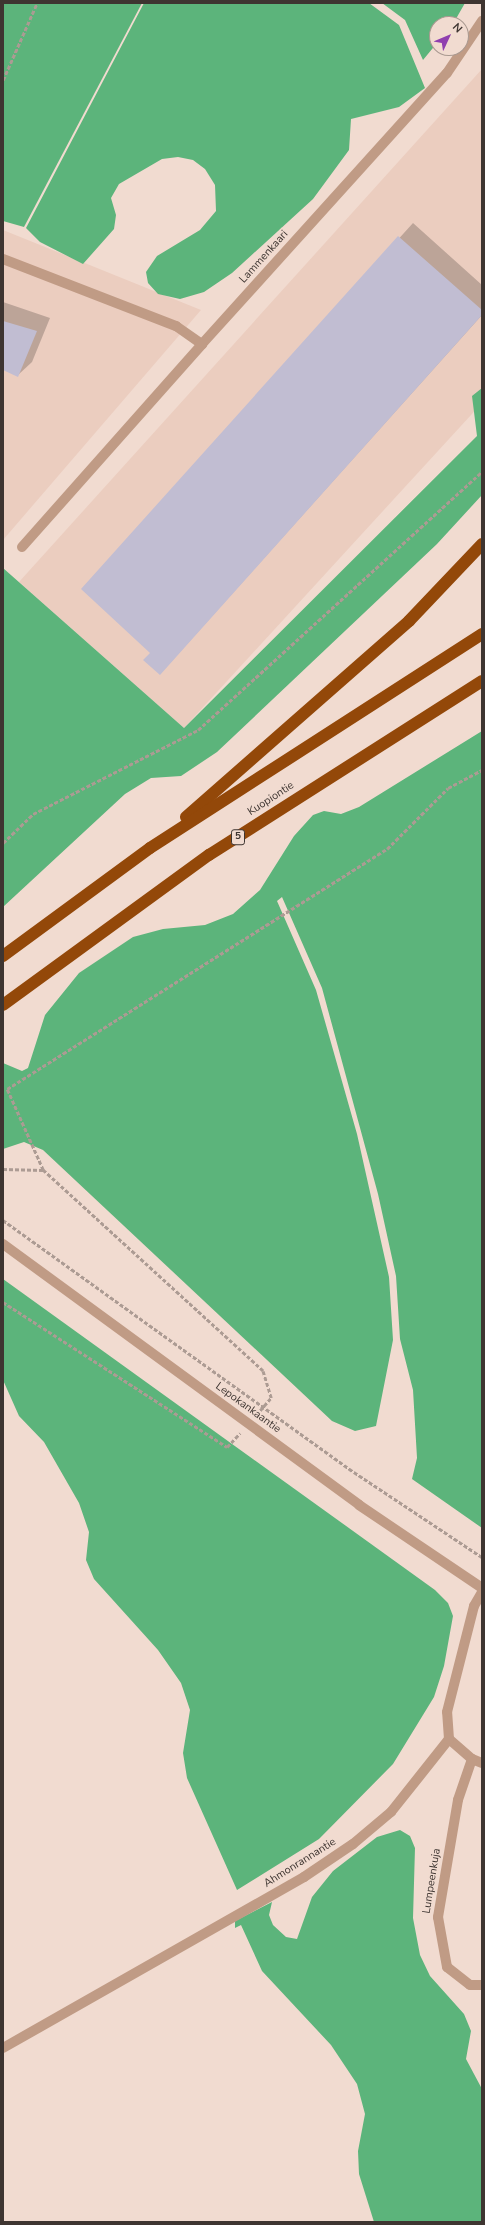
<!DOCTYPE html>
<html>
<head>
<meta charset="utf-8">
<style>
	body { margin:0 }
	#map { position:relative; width:485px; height:2225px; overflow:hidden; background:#f1dbd0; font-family:"Nunito Sans",sans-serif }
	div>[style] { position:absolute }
	.built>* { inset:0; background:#ebcdbf }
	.forest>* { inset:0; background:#5cb47b }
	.shadow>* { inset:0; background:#0003 }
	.building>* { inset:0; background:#c1bdd2 }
	.path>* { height:2.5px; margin-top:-1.25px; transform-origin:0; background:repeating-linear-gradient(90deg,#ac9b93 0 4px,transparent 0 6px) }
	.minor>* { height:10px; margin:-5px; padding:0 5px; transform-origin:5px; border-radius:5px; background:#c09b85 }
	.highway>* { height:12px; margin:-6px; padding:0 6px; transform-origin:6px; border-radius:6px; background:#934809 }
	span { translate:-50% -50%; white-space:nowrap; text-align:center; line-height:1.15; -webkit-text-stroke:3px #f1dbd0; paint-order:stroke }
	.shield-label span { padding:1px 3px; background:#f1dbd0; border:1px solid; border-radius:3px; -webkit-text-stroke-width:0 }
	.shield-label { font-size:10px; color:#3e3531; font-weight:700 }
	.street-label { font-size:11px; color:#3e3531 }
	.frame { position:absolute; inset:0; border:4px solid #3e3531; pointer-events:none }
	.north { position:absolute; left:429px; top:16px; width:40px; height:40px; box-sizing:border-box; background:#f1dbd0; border:1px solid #a99990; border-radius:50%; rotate:46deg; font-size:11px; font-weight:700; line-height:16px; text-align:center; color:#3e3531 }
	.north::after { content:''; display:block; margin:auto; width:14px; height:18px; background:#903faf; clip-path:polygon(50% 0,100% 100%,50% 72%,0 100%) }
</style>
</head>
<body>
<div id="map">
	<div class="built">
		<i style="clip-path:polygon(482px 69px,482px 403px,184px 728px,19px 582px)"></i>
		<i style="clip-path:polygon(3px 230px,201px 310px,3px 540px)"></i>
	</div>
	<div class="forest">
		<i style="clip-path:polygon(3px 3px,142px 3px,24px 227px,3px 221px)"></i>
		<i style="clip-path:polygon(144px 3px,369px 3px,399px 25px,425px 88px,399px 107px,351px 119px,349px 150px,313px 199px,232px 273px,204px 292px,180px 299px,158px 294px,148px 283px,146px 272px,157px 256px,200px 230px,216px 211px,215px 185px,205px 169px,193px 160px,178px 157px,162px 159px,119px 184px,111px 198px,116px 215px,114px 229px,83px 264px,40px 242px,26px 228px)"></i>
		<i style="clip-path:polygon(382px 3px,465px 3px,453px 24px,437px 24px,437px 43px,423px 60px,405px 20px)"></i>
		<i style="clip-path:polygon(482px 388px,482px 495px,437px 544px,217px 752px,181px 776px,151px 778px,125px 794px,3px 907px,3px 568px,184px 728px,477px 436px,472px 396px)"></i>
		<i style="clip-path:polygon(482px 731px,482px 1528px,412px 1479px,417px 1458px,413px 1390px,400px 1339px,396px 1276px,378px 1194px,322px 988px,282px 897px,277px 901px,316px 990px,357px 1134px,389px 1277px,393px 1340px,376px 1426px,355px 1431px,332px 1421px,43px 1150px,24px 1142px,3px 1149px,3px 1063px,22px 1071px,28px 1068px,45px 1015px,79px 973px,133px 937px,163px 929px,205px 925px,233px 914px,260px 890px,294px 836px,313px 815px,324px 811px,341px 814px,359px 807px)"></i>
		<i style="clip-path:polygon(3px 1279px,435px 1590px,448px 1603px,453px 1616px,444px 1666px,434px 1697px,393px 1764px,319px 1839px,237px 1890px,187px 1778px,183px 1753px,190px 1710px,181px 1683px,158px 1650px,94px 1579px,86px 1560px,89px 1532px,79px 1503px,44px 1442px,19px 1416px,3px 1380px)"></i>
		<i style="clip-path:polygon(400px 1830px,410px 1836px,415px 1848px,413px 1918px,420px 1955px,430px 1976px,464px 2014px,471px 2031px,466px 2059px,482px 2089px,482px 2222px,374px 2222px,359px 2174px,358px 2151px,365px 2114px,357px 2084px,331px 2045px,262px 1971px,241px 1925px,235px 1928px,235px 1921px,272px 1902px,269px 1915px,273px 1925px,286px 1937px,297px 1939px,312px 1897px,333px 1871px,377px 1837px)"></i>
	</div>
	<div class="shadow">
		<i style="clip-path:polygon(413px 223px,482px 285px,482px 315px,160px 674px,151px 652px,82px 589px)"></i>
		<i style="clip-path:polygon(3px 302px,50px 318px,32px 362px,18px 375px,3px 369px)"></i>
	</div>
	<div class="building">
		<i style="clip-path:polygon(398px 236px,482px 310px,482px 315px,160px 675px,143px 660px,150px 653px,81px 589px)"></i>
		<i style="clip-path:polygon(3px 321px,37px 331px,18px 377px,3px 370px)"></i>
	</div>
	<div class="path">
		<i style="left:3px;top:80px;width:84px;rotate:-66.2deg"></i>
		<i style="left:3px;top:843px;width:42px;rotate:-44deg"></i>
		<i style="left:33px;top:814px;width:185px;rotate:-27deg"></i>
		<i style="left:198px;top:730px;width:384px;rotate:-42.3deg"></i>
		<i style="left:3px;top:1169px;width:40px;rotate:1.4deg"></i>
		<i style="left:3px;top:1220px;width:432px;rotate:35.7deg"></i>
		<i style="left:354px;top:1472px;width:154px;rotate:33.6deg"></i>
		<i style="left:3px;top:1302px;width:267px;rotate:32.9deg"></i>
		<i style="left:227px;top:1447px;width:19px;rotate:-47deg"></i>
		<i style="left:256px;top:1415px;width:23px;rotate:-49deg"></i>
		<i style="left:271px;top:1398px;width:28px;rotate:-107deg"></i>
		<i style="left:263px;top:1371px;width:298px;rotate:-137.6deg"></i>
		<i style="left:43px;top:1170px;width:89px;rotate:-114deg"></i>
		<i style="left:7px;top:1089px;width:449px;rotate:-32.3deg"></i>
		<i style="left:387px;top:849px;width:86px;rotate:-45deg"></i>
		<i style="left:448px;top:788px;width:38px;rotate:-28deg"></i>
	</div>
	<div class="minor">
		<i style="left:3px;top:259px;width:186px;rotate:21.2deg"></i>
		<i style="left:176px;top:326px;width:32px;rotate:35deg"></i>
		<i style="left:202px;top:344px;width:365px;rotate:-47.9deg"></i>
		<i style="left:447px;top:73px;width:63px;rotate:-56.1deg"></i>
		<i style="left:22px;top:547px;width:271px;rotate:-48.4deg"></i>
		<i style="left:3px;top:1244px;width:441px;rotate:36.2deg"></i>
		<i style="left:359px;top:1505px;width:148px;rotate:34deg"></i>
		<i style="left:449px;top:1739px;width:30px;rotate:41deg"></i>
		<i style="left:472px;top:1759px;width:11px;rotate:22deg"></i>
		<i style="left:472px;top:1759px;width:43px;rotate:108.9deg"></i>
		<i style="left:458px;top:1800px;width:119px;rotate:99.7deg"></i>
		<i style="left:438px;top:1917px;width:51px;rotate:79.8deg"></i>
		<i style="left:447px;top:1967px;width:29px;rotate:38deg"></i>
		<i style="left:470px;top:1985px;width:12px"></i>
		<i style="left:3px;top:2048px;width:346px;rotate:-29.6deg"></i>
		<i style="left:304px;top:1877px;width:59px;rotate:-34deg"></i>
		<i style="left:353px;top:1844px;width:50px;rotate:-40.1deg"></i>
		<i style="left:391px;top:1812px;width:93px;rotate:-51.5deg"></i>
		<i style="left:449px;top:1739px;width:27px;rotate:-94deg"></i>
		<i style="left:447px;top:1712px;width:109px;rotate:-75.7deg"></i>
		<i style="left:474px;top:1606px;width:16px;rotate:-60deg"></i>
	</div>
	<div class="highway">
		<i style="left:186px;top:817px;width:297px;rotate:-41.3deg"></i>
		<i style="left:409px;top:621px;width:106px;rotate:-46.5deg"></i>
		<i style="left:3px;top:956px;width:182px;rotate:-36.3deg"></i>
		<i style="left:150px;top:848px;width:395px;rotate:-32.8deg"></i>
		<i style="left:3px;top:1005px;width:255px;rotate:-36.1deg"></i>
		<i style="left:209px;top:855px;width:324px;rotate:-32.5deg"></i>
	</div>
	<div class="shield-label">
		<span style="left:238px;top:837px">5</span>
	</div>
	<div class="street-label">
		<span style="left:264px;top:257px;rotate:-48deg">Lammenkaari</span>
		<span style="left:271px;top:799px;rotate:-33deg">Kuopiontie</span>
		<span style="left:248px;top:1408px;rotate:36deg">Lepokankaantie</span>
		<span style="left:300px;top:1863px;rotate:-32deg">Ahmonrannantie</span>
		<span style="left:432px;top:1881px;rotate:-81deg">Lumpeenkuja</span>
	</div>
	<div class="frame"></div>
	<div class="north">N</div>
</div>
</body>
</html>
